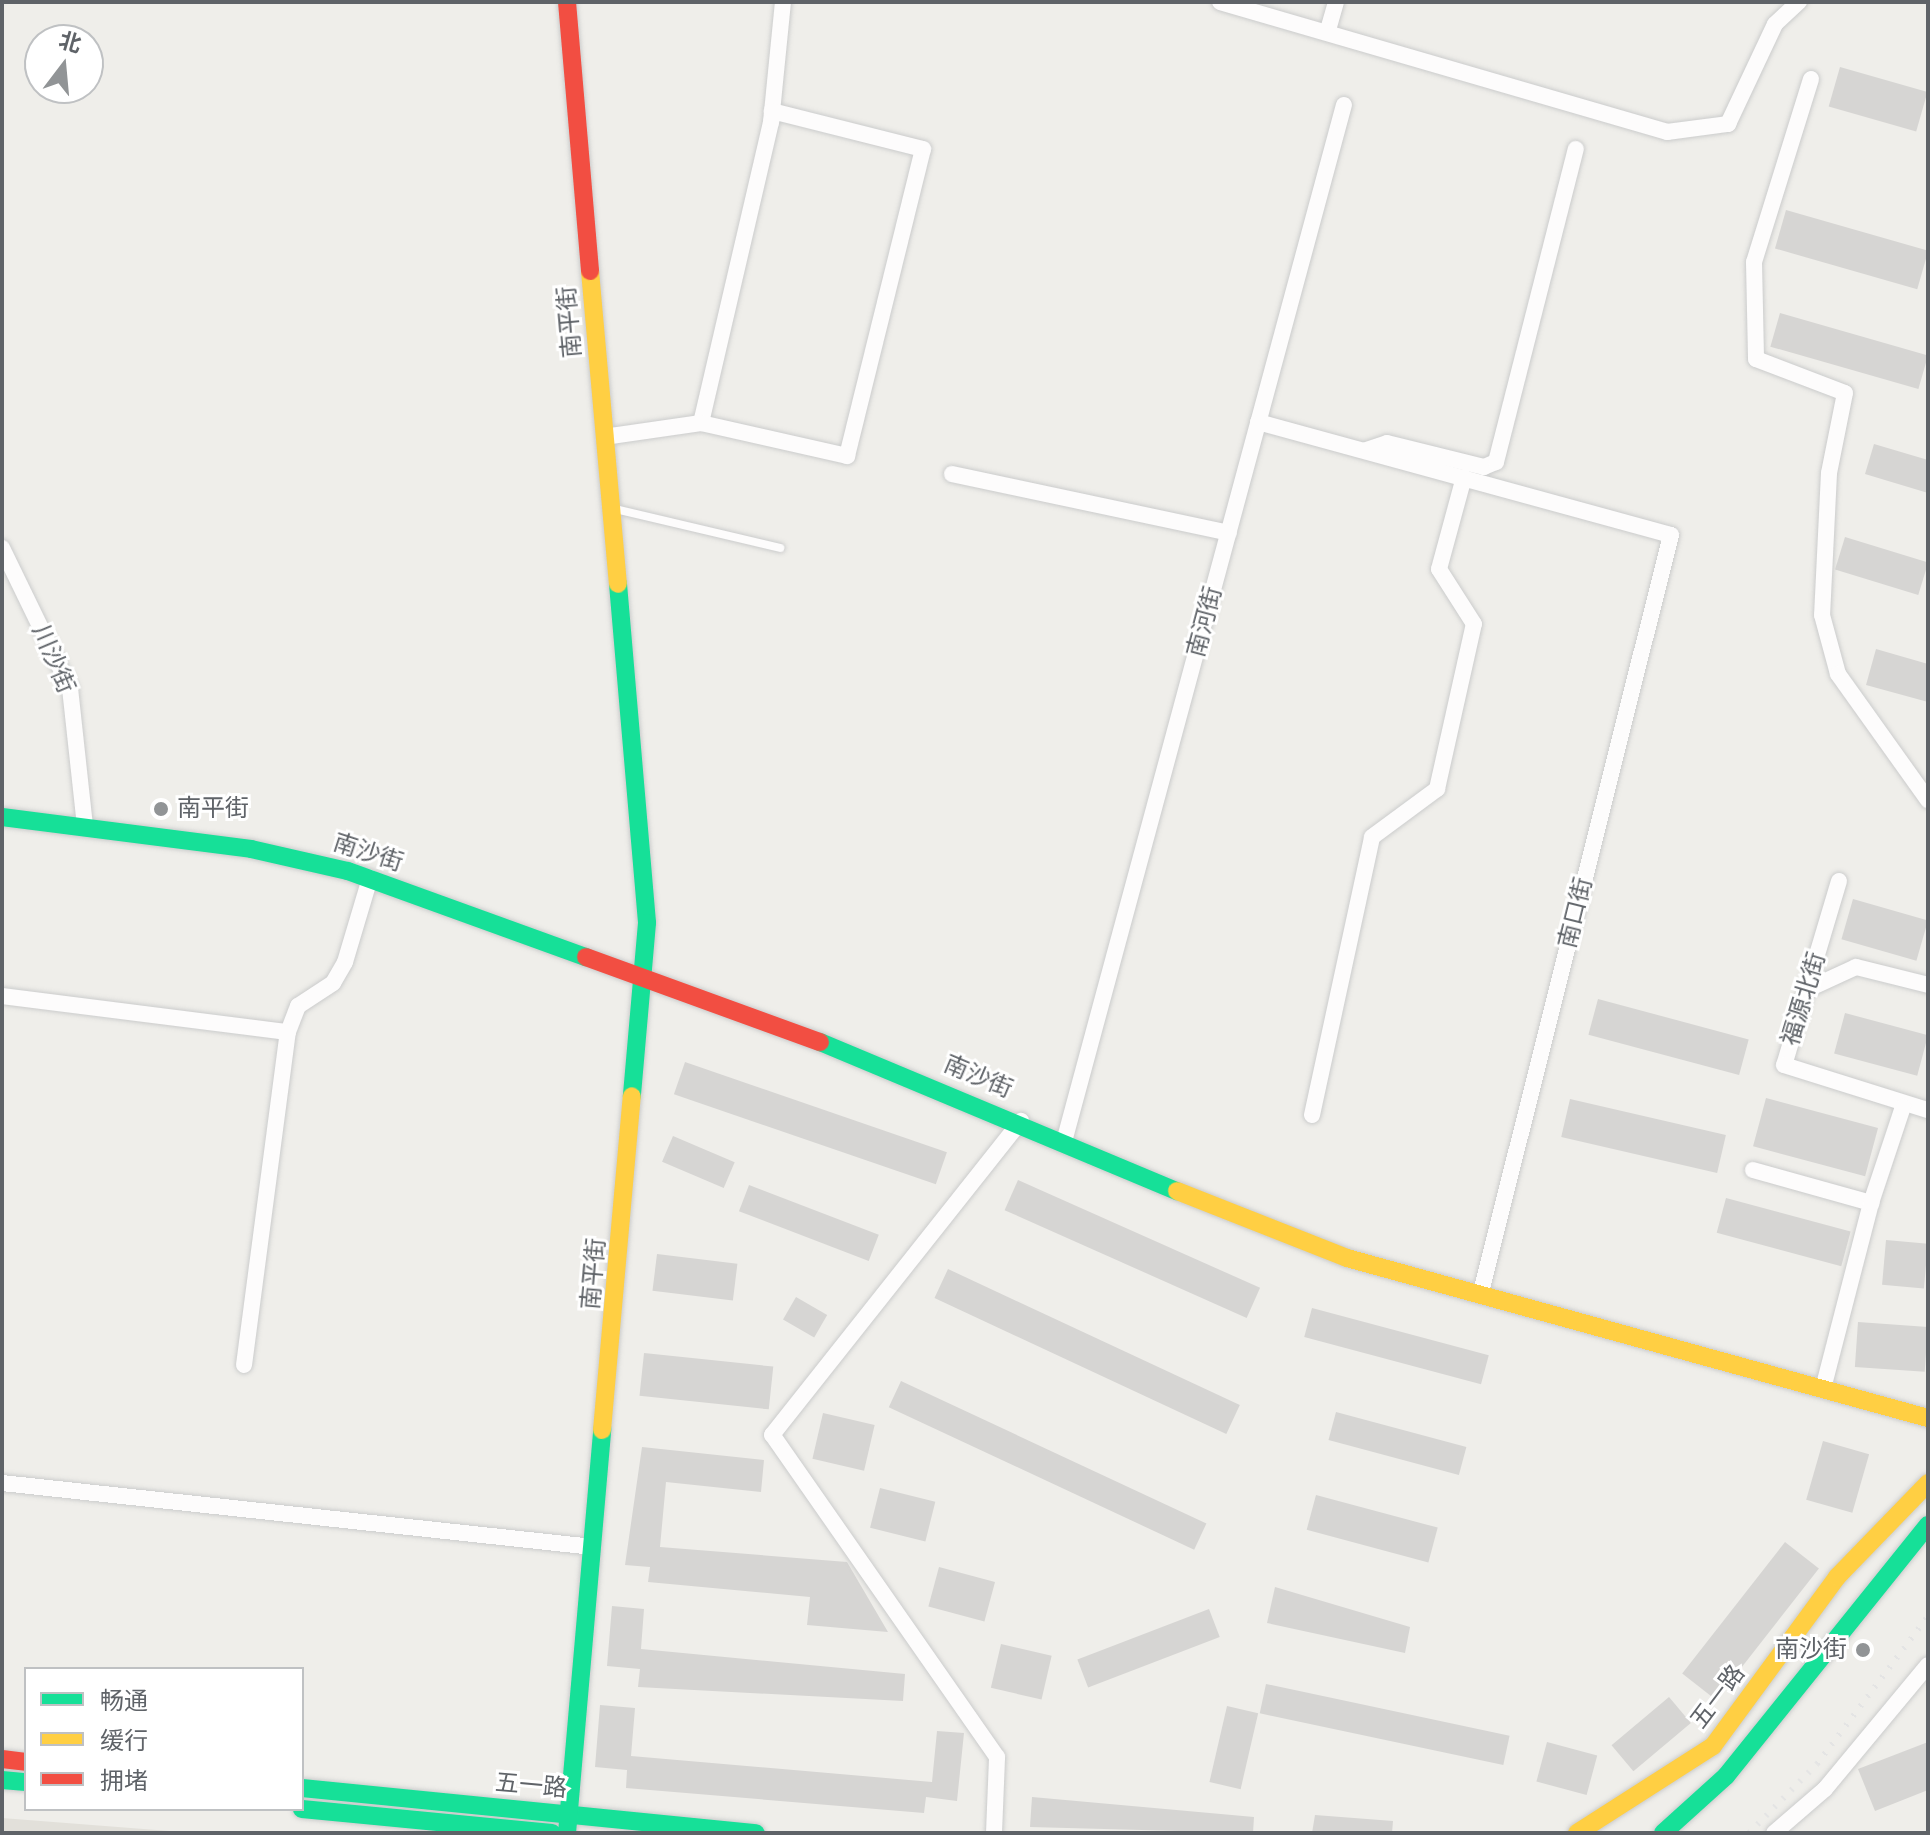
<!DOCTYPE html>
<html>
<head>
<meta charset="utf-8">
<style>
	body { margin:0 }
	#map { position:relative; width:1930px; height:1835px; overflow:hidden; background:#efeeea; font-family:"Nunito Sans","Noto Sans SC",sans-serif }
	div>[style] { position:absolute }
	.education>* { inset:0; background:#e2e0da }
	.building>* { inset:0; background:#d6d5d3; transform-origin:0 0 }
	.roads { filter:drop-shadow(0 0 2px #cbcccc) drop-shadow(0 0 2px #cbcccc) }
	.lane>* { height:8px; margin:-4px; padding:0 4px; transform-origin:4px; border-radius:4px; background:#fdfcfc }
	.street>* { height:16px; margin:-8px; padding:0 8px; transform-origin:8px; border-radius:8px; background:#fdfcfc }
	.fast>* { height:18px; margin:-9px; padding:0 9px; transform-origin:9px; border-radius:9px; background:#16e098 }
	.slow>* { height:18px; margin:-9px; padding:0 9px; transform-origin:9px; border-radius:9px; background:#ffcf43 }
	.jam>* { height:18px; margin:-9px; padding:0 9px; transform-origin:9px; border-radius:9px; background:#f24e42 }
	.rail>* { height:6px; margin-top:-3px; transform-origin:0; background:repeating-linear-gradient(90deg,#e4e4e4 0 2px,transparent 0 12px) }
	.dots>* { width:22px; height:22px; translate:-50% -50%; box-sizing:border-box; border:4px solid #fff; border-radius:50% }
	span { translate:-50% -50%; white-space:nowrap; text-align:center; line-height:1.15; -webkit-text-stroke:6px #fff; paint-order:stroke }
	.street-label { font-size:24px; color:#5f6368 }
	.poi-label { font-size:24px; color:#5f6368 }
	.left { translate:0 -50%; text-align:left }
	.right { translate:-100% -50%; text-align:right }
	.frame { position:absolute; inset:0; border:4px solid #5f6368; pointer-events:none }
	.legend { position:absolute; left:24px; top:1667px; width:280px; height:144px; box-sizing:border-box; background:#fff; border:2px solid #bfc1c3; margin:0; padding:10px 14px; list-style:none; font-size:24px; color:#5f6368 }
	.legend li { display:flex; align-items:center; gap:16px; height:40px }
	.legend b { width:40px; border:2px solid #bfc1c3 }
	.north { position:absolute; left:24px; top:24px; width:80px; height:80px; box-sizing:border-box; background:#fff; border:2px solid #bfc1c3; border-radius:50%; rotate:16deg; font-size:22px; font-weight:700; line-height:32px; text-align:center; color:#5f6368 }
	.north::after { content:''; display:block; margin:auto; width:28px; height:36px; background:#919496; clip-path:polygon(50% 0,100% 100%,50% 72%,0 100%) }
</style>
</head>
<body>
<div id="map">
	<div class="education">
		<i style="clip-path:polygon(2px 1818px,195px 1833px,2px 1833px)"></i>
	</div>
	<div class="building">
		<i style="left:1840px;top:67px;width:91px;height:41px;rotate:16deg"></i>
		<i style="left:1786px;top:210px;width:148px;height:40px;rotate:16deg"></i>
		<i style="left:1780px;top:313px;width:154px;height:35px;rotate:16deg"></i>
		<i style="clip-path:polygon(1874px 444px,1928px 460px,1928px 493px,1865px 474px)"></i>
		<i style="left:1845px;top:537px;width:87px;height:34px;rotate:17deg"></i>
		<i style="clip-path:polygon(1876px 649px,1928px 664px,1928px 702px,1866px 685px)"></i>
		<i style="left:1853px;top:899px;width:78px;height:42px;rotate:16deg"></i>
		<i style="left:1598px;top:999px;width:156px;height:37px;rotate:15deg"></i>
		<i style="left:1845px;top:1013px;width:86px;height:42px;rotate:15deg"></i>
		<i style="left:685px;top:1062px;width:277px;height:34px;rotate:19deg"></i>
		<i style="left:1766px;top:1098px;width:116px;height:50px;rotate:15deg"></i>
		<i style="left:1570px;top:1099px;width:160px;height:39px;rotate:13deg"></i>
		<i style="left:673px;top:1136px;width:67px;height:28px;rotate:23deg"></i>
		<i style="left:1018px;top:1180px;width:265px;height:33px;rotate:24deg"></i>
		<i style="left:749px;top:1185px;width:139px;height:28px;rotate:21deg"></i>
		<i style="left:1726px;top:1198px;width:129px;height:36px;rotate:15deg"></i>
		<i style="left:1886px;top:1240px;width:42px;height:45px;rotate:5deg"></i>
		<i style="left:657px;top:1254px;width:81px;height:37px;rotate:7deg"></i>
		<i style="left:948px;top:1269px;width:322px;height:32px;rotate:25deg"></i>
		<i style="left:796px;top:1297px;width:36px;height:26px;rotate:30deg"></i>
		<i style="left:1312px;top:1308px;width:183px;height:30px;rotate:15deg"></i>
		<i style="left:1858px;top:1322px;width:70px;height:45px;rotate:4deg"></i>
		<i style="left:644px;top:1353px;width:130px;height:43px;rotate:6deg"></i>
		<i style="left:901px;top:1381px;width:337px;height:29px;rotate:25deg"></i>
		<i style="left:1336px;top:1412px;width:135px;height:29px;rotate:15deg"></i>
		<i style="left:823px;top:1413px;width:53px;height:47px;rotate:13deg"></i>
		<i style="left:1823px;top:1441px;width:48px;height:61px;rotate:16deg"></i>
		<i style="clip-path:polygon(642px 1447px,764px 1460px,761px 1492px,666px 1482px,660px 1547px,847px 1562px,888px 1632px,807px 1625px,810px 1597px,648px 1582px,650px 1567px,625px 1565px)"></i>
		<i style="left:880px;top:1488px;width:57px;height:41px;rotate:14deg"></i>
		<i style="left:1316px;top:1495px;width:126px;height:36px;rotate:15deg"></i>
		<i style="left:1785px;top:1542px;width:43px;height:167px;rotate:38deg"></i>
		<i style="left:939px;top:1567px;width:58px;height:41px;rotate:15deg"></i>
		<i style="clip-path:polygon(1275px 1587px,1410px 1627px,1405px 1653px,1267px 1623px)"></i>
		<i style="clip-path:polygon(612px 1606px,644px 1609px,641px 1649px,905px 1674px,903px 1701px,638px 1687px,640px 1669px,607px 1666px)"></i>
		<i style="left:1209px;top:1609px;width:30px;height:141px;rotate:69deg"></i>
		<i style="left:1001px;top:1644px;width:52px;height:45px;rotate:13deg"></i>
		<i style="left:1266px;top:1684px;width:249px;height:30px;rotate:12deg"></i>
		<i style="left:1669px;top:1697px;width:34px;height:75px;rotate:50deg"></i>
		<i style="clip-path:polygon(600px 1705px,635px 1708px,631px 1756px,932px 1782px,937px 1731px,964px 1733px,957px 1801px,926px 1797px,924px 1813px,626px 1788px,627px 1770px,595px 1767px)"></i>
		<i style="left:1227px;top:1706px;width:32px;height:78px;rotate:13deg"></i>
		<i style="left:1547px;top:1742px;width:52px;height:41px;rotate:15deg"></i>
		<i style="clip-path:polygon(1928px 1742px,1928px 1790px,1875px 1811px,1858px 1769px)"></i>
		<i style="clip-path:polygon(1032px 1797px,1254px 1817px,1253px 1833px,1030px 1827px)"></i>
		<i style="clip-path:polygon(1315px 1815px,1393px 1821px,1392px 1833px,1312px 1833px)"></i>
	</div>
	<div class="roads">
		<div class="lane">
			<i style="left:611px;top:508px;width:174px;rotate:13.3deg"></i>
		</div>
		<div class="street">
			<i style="left:1220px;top:2px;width:466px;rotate:16.2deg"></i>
			<i style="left:1667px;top:132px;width:62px;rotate:-7.5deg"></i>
			<i style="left:1728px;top:124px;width:110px;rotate:-64.8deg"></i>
			<i style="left:1775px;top:24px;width:33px;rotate:-43deg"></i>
			<i style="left:1328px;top:30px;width:29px;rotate:-74deg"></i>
			<i style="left:1811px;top:79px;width:192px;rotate:107.3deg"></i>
			<i style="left:1754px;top:262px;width:97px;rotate:88.8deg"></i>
			<i style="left:1756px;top:359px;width:95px;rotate:20.9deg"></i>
			<i style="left:1845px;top:393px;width:82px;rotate:101.3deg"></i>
			<i style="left:1829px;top:473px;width:142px;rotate:92.8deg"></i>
			<i style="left:1822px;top:615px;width:61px;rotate:74.8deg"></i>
			<i style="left:1838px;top:674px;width:155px;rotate:54.5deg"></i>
			<i style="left:1258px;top:422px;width:428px;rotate:15.3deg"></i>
			<i style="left:1671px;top:535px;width:780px;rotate:104.09deg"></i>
			<i style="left:701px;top:423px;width:309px;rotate:-76.9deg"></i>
			<i style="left:771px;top:122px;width:121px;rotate:-84.3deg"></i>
			<i style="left:604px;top:437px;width:98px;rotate:-8.2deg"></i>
			<i style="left:701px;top:423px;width:150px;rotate:12.7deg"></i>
			<i style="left:847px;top:456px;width:316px;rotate:-76.1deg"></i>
			<i style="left:923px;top:149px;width:156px;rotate:-165.9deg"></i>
			<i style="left:1366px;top:450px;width:22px;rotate:-18deg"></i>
			<i style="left:1387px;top:443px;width:100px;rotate:13.9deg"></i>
			<i style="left:1484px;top:467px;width:13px;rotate:-23deg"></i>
			<i style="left:1496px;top:462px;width:323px;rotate:-75.7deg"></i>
			<i style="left:952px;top:474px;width:283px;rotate:12deg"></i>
			<i style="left:2px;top:548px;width:156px;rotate:64.1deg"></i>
			<i style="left:70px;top:688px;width:138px;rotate:83.8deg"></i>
			<i style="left:1839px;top:881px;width:192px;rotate:106.6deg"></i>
			<i style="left:1784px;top:1065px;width:151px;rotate:17.4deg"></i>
			<i style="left:1806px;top:990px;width:55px;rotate:-24.7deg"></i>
			<i style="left:1856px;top:967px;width:74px;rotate:14deg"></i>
			<i style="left:2px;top:996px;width:288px;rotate:7.2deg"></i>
			<i style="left:1312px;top:1115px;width:284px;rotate:-77.8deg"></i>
			<i style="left:1372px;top:837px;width:81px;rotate:-36.4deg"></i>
			<i style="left:1437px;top:789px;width:169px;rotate:-77.4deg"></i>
			<i style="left:1474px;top:624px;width:65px;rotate:-122.5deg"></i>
			<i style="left:1439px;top:569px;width:95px;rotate:-74.8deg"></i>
			<i style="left:1065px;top:1138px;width:1070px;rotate:-74.89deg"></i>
			<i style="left:1753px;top:1170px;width:123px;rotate:15.6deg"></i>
			<i style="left:1871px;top:1203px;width:191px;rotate:104.5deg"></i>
			<i style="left:1871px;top:1203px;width:101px;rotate:-71.6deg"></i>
			<i style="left:244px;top:1365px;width:336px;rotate:-82.5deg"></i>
			<i style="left:288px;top:1032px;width:28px;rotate:-69deg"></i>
			<i style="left:298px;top:1006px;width:42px;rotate:-33.3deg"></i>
			<i style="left:333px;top:983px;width:24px;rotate:-60deg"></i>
			<i style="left:345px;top:962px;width:88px;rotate:-73.4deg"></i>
			<i style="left:2px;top:1483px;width:594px;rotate:6.18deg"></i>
			<i style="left:994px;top:1833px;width:76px;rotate:-87.7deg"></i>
			<i style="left:997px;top:1757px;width:393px;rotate:-124.9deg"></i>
			<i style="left:772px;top:1435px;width:401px;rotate:-51.6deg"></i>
			<i style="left:1774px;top:1833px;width:67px;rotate:-40.8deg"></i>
			<i style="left:1825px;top:1789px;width:161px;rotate:-50.3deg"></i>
		</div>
		<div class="fast">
			<i style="left:618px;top:584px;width:340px;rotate:85.1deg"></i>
			<i style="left:647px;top:923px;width:174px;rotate:95deg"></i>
			<i style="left:2px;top:817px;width:251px;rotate:7.3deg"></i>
			<i style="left:251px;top:849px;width:99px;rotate:12.8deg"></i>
			<i style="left:348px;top:871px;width:253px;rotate:19.9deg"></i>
			<i style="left:820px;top:1042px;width:387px;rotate:22.7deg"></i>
			<i style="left:2px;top:1780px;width:24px;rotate:5deg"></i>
			<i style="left:302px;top:1788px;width:456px;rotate:5.7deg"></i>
			<i style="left:302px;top:1809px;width:251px;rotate:5.5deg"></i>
			<i style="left:567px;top:1833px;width:405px;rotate:-85deg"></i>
			<i style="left:1663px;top:1833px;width:85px;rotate:-42.1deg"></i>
			<i style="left:1726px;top:1776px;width:322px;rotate:-51.2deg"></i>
		</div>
		<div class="slow">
			<i style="left:590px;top:271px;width:314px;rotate:84.9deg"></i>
			<i style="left:1177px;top:1191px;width:183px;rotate:21.5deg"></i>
			<i style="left:1347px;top:1258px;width:603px;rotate:15.4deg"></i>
			<i style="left:602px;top:1430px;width:335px;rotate:-84.9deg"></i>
			<i style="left:1577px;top:1833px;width:161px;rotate:-32.6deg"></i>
			<i style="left:1713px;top:1746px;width:210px;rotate:-53.7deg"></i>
			<i style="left:1837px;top:1577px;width:131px;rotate:-45.9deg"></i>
		</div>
		<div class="jam">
			<i style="left:567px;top:2px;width:270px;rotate:85.1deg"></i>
			<i style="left:586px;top:957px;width:249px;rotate:20deg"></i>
			<i style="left:2px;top:1759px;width:24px;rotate:7deg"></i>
		</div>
	</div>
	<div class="rail">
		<i style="left:1749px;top:1833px;width:97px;rotate:-45.4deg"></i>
		<i style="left:1817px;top:1764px;width:185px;rotate:-53.1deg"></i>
	</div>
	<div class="dots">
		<i style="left:161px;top:809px;background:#919496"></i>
		<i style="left:1863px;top:1650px;background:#919496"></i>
	</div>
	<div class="street-label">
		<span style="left:570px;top:322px;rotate:-95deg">南平街</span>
		<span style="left:1205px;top:622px;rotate:-75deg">南河街</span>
		<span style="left:53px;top:659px;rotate:67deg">川沙街</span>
		<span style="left:368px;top:853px;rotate:18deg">南沙街</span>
		<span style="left:1576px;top:913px;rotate:-76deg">南口街</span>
		<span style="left:1804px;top:999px;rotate:-73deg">福源北街</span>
		<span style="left:978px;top:1077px;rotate:23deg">南沙街</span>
		<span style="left:594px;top:1274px;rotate:-85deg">南平街</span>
		<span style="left:1718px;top:1697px;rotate:-53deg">五一路</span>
		<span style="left:531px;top:1786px;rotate:5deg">五一路</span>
	</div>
	<div class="poi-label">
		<span class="left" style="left:177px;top:809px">南平街</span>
		<span class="right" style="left:1847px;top:1650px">南沙街</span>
	</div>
	<div class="frame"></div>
	<ul class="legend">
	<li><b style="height:10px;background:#16e098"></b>畅通</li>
	<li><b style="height:10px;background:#ffcf43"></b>缓行</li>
	<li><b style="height:10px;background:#f24e42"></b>拥堵</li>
	</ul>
	<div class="north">北</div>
</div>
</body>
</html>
